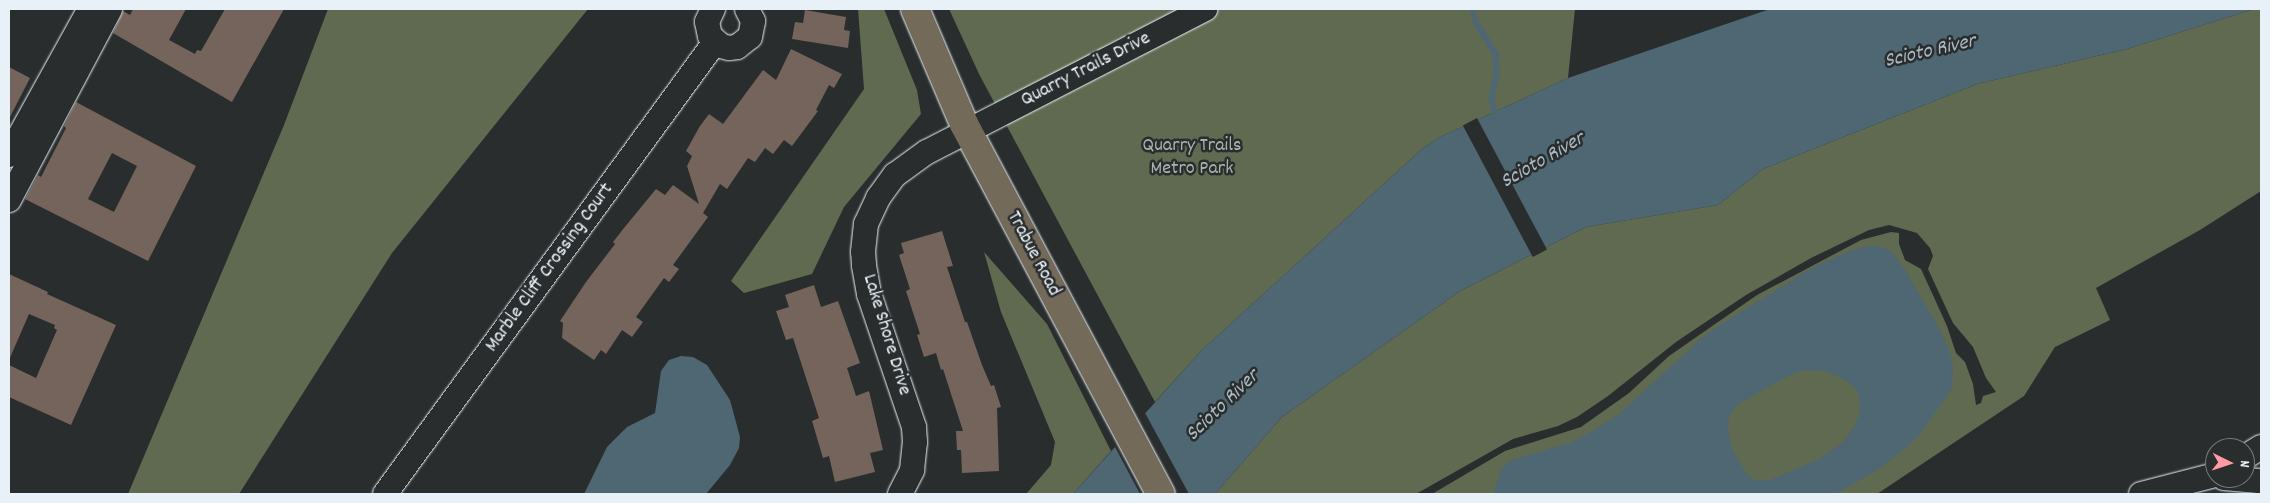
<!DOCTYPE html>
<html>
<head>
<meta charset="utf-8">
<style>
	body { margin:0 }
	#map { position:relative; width:2270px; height:503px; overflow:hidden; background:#2a2d2e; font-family:Dekko,sans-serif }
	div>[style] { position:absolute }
	.green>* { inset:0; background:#5f6a51 }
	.water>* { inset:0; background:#4f6673 }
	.pier>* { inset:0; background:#2a2d2e; transform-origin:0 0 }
	.stream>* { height:5.5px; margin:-2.75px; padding:0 2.75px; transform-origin:2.75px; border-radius:2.75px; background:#4f6673 }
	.building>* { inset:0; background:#74645b }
	.roads { filter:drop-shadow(0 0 1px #e8f1f8) drop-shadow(0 0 1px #e8f1f8) }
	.minor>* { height:24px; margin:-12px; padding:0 12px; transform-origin:12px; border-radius:12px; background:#2a2d2e }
	.major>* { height:28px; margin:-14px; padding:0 14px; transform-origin:14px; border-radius:14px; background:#746a5a }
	span { translate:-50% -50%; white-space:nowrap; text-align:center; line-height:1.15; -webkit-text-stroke:5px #2a2d2e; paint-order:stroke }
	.street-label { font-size:20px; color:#e8f1f8 }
	.park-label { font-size:20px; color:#aab4ad }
	.water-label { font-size:21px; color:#abb9c3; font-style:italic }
	.frame { position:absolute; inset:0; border:10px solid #e8f1f8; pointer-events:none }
	.north { position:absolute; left:2205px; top:438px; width:50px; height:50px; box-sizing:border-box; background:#2a2d2e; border:1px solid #767b7f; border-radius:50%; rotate:94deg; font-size:14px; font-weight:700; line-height:20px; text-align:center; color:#e8f1f8 }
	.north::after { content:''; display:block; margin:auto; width:18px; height:22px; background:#ff9aa2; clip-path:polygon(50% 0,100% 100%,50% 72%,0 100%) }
</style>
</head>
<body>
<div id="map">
	<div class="green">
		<i style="clip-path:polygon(328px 9px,588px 9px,392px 253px,239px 494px,128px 494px,284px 125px)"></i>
		<i style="clip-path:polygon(858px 9px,884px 9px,917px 90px,921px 114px,844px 207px,812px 274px,744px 293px,731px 281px,864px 89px)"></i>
		<i style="clip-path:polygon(949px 9px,1575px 9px,1568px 78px,1438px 138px,1422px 149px,1201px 351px,1155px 402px,980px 76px)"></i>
		<i style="clip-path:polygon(2254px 9px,2261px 9px,2261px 191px,2200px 230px,2096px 288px,2110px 320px,2055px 347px,2024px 396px,1877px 494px,1432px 494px,1505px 451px,1581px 427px,1629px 393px,1669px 356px,1757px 295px,1861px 240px,1891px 232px,1899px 233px,1899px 244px,1905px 260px,1921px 269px,1947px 326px,1956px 353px,1965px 362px,1973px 384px,1976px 405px,1981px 403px,1983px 396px,1996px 392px,1986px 378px,1973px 347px,1953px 323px,1928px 269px,1933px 256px,1930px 248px,1917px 233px,1889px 225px,1869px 230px,1811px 258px,1746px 295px,1676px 342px,1608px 396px,1577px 417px,1558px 426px,1513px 439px,1416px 494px,1215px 494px,1282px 417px,1460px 291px,1586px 227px,1718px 205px,1763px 169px,1977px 84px,2127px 49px)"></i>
		<i style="clip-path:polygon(984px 252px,1047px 324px,1111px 451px,1073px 494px,1026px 494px,1051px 465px,1055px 442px,1001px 312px)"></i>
	</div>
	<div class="water">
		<i style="clip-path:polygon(1770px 9px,2254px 9px,2127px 49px,1977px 84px,1763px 169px,1718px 205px,1586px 227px,1460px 291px,1282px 417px,1215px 494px,1073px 494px,1201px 351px,1422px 149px,1438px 138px,1568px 78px)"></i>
		<i style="clip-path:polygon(evenodd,1868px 246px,1878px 246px,1891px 251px,1906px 271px,1941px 332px,1952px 358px,1953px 375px,1951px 390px,1917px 438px,1882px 467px,1836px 494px,1493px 494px,1501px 470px,1511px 460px,1569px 443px,1593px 431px,1618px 415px,1702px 338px,1720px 325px,1812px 268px,1852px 250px,1868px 246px,1804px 370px,1824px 371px,1835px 375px,1847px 381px,1857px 390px,1860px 402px,1859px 415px,1854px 427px,1841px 444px,1815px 461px,1770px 480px,1754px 480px,1746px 473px,1732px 448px,1728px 430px,1729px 416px,1738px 404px,1790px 375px,1804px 370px)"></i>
		<i style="clip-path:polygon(681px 356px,693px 357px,707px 365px,730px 400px,740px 437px,739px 448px,730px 465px,706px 494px,584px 494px,607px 447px,627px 427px,655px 413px,661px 371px,669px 360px)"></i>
	</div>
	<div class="pier">
		<i style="left:1477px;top:118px;width:149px;height:16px;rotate:62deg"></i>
		<i style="clip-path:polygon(1144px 411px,1189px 494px,1140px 494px,1114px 445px)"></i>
	</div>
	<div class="stream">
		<i style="left:1473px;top:9px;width:13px;rotate:77deg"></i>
		<i style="left:1476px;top:22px;width:38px;rotate:58deg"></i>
		<i style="left:1496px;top:54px;width:19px;rotate:87deg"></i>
		<i style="left:1497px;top:73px;width:26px;rotate:101deg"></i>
		<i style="left:1492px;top:99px;width:18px;rotate:77deg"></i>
	</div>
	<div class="building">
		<i style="clip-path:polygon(133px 9px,186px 9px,169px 40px,195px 54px,197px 50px,201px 51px,225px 9px,284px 9px,232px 102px,113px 33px,123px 11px,130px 15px)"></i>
		<i style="clip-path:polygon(805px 10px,846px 17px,844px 30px,850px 31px,848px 48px,792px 39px,795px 22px,803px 23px)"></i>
		<i style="clip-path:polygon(791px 49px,842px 74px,834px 88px,829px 85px,816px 110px,818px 111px,792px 146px,784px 140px,773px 154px,765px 148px,755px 162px,748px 158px,727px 189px,720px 184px,703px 213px,708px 217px,673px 265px,679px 269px,669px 282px,664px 278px,636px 317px,643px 322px,632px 337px,622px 330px,606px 354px,601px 350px,594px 360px,562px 338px,563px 323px,560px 321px,586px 282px,615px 244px,613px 242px,624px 228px,656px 189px,665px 195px,673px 185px,699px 204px,687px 166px,692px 156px,686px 151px,700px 126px,709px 114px,723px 124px,763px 70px,776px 80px)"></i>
		<i style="clip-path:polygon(9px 67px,30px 78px,9px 119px)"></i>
		<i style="clip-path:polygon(evenodd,76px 102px,196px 166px,148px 261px,25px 199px,38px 175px,41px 177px,66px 128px,64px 126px,76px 102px,112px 153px,137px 166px,114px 212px,88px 199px,112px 153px)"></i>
		<i style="clip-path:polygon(942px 231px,953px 266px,947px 267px,965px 322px,967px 322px,982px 365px,991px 386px,994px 385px,1001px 407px,997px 408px,999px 471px,962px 473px,961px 450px,957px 450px,956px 431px,963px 431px,943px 369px,941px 370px,936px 353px,924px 357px,917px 335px,920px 334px,906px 291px,910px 289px,899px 255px,904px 253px,901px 243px)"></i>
		<i style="clip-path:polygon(9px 274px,48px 292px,47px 294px,116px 325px,71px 425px,9px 397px,9px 365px,36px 378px,57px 330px,54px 328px,55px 325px,29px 314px,9px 360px)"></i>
		<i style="clip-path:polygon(814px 285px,821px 307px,838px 301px,860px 363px,847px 368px,856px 396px,869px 391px,883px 450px,870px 453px,875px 472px,835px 482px,829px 456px,823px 458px,812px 421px,819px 418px,793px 338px,786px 340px,776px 311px,789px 307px,785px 295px)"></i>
	</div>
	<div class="roads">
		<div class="minor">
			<i style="left:713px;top:9px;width:14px;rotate:115deg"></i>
			<i style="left:707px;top:22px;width:14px;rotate:78deg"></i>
			<i style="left:710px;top:36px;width:15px;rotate:42deg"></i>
			<i style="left:721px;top:46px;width:8px;rotate:14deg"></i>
			<i style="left:729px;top:48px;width:8px;rotate:-7deg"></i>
			<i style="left:737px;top:47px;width:16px;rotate:-38deg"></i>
			<i style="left:750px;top:37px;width:16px;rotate:-79deg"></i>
			<i style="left:753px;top:21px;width:13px;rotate:-117deg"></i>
			<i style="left:9px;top:155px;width:167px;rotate:-61deg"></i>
			<i style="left:9px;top:200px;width:216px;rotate:-62.1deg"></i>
			<i style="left:2245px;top:457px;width:19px;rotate:-32deg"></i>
			<i style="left:2224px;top:478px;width:37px;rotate:5deg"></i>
			<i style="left:385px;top:494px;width:560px;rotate:-53.87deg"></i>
			<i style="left:900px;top:494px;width:27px;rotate:-63deg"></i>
			<i style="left:912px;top:470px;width:28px;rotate:-84deg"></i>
			<i style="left:915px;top:442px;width:15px;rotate:-94deg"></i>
			<i style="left:914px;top:427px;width:140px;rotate:-108.7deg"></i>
			<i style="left:869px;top:294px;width:29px;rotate:-100deg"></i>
			<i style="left:864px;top:265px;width:13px;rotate:-94deg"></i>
			<i style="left:863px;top:252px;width:28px;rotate:-84deg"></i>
			<i style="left:866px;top:224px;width:29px;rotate:-65deg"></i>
			<i style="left:878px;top:198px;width:29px;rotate:-54deg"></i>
			<i style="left:895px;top:175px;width:39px;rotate:-36deg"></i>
			<i style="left:927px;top:152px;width:313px;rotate:-27.2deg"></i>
			<i style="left:2141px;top:494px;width:76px;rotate:-14.4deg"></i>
		</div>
		<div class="major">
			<i style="left:915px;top:9px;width:125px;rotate:66.9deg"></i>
			<i style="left:964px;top:124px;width:419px;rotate:62deg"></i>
		</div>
	</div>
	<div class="street-label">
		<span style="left:1086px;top:70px;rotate:-27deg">Quarry Trails Drive</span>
		<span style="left:1033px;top:254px;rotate:62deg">Trabue Road</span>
		<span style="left:550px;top:268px;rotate:-54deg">Marble Cliff Crossing Court</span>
		<span style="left:886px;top:335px;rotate:73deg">Lake Shore Drive</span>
	</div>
	<div class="park-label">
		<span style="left:1192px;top:158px">Quarry Trails<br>Metro Park</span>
	</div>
	<div class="water-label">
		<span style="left:1930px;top:52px;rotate:-13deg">Scioto River</span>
		<span style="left:1543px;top:161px;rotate:-30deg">Scioto River</span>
		<span style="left:1223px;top:406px;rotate:-44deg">Scioto River</span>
	</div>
	<div class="frame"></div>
	<div class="north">N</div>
</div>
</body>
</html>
